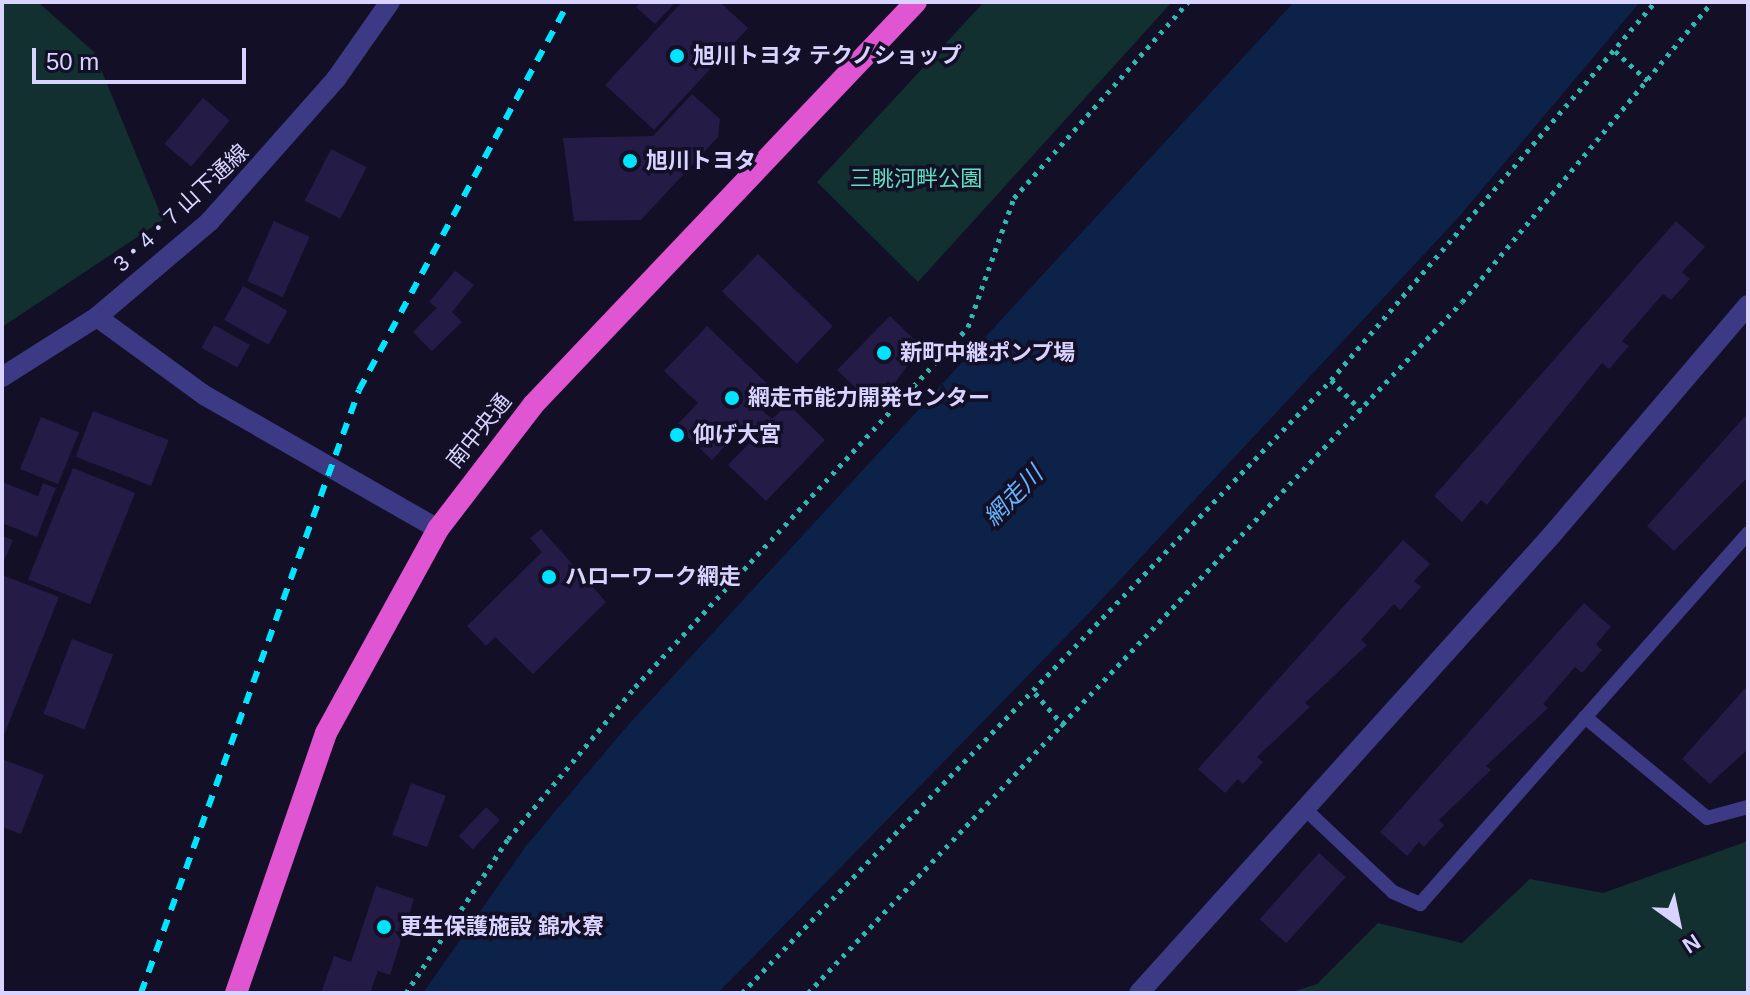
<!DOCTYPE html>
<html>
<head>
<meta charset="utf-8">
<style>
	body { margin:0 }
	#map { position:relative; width:1750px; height:995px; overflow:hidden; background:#130f26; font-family:Helvetica,"Noto Sans JP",sans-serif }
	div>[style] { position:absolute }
	.green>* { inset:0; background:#12302f }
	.water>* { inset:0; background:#0c2248 }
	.building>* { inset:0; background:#241b47; transform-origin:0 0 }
	.path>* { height:5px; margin-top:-2.5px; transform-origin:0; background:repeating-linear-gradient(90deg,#2fb8b0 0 4px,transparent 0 10px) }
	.service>* { height:14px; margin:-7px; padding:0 7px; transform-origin:7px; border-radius:7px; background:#3d3a85 }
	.minor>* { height:20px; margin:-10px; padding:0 10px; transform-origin:10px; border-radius:10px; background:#3d3a85 }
	.tertiary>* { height:20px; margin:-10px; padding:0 10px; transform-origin:10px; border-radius:10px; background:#3d3a85 }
	.trunk>* { height:22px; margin:-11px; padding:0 11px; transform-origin:11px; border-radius:11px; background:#e055d1 }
	.rail>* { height:6px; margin-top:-3px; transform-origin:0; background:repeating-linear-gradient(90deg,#00e5ff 0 12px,transparent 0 22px) }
	.dots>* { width:22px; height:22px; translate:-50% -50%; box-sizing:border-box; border:4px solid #130f26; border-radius:50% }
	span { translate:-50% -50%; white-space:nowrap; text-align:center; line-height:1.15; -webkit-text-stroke:7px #130f26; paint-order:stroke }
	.poi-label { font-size:22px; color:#d9d4ff; font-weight:700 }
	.left { translate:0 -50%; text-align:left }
	.park-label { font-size:22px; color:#5fe0c0 }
	.street-label { font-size:22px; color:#d9d4ff }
	.water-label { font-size:24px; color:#62b6ff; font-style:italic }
	.frame { position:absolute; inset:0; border:4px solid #d9d4ff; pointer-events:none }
	.north { position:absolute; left:1638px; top:883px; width:80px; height:80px; -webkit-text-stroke:6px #130f26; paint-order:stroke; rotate:147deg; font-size:22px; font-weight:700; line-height:32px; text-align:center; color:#d9d4ff }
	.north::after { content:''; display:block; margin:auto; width:28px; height:36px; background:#d9d4ff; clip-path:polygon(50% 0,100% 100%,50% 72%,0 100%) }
	.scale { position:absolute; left:32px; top:48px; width:214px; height:36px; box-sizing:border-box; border:4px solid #d9d4ff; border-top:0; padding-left:10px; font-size:24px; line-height:28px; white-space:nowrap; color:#d9d4ff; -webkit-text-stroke:6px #130f26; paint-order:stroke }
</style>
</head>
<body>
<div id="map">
	<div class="green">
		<i style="clip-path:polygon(2px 2px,38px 2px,94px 52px,163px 220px,2px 327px)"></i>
		<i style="clip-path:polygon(984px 2px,1172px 2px,918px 282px,817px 182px)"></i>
		<i style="clip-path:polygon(1748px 841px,1748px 993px,1289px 993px,1317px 984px,1378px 923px,1462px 943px,1530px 879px,1603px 893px)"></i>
	</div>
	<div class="water">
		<i style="clip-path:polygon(1294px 2px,1640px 2px,1457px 219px,1088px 614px,718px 993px,423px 993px,526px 846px,628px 725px)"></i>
	</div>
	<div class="building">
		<i style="clip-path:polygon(641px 2px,676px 2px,655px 24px,636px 7px)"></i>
		<i style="clip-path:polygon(682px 2px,720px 2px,748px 28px,654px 130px,605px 85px)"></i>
		<i style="clip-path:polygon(692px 94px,720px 119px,718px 137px,641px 220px,574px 221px,563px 138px,653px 136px)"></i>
		<i style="left:203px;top:98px;width:35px;height:60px;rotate:40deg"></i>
		<i style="left:331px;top:149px;width:40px;height:58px;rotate:27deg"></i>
		<i style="left:274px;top:221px;width:39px;height:66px;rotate:24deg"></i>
		<i style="clip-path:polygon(1676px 221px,1705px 247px,1682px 272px,1690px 279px,1671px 300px,1663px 294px,1622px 341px,1629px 346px,1609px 369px,1602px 363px,1487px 505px,1481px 500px,1462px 522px,1434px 496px)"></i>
		<i style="left:758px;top:254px;width:104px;height:52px;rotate:44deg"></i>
		<i style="clip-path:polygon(455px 271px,474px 285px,452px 312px,462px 322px,432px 351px,413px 332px,437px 308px,429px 302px)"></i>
		<i style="left:243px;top:286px;width:51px;height:39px;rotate:29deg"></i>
		<i style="clip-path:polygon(890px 316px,921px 346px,893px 386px,888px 381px,869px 401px,837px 370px)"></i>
		<i style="left:214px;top:325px;width:41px;height:26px;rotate:29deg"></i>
		<i style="clip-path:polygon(707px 326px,776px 392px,761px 409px,772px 419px,788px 404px,825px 440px,766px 501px,728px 465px,759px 433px,748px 422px,712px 460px,676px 426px,698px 403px,664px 371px)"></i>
		<i style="left:93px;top:411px;width:81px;height:49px;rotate:21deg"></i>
		<i style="clip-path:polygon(1748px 413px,1748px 477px,1674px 551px,1647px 526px)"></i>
		<i style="left:41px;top:417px;width:41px;height:56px;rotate:22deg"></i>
		<i style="left:73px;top:468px;width:67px;height:120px;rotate:22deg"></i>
		<i style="clip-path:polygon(2px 482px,38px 496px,43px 483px,56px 488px,37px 537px,2px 523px)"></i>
		<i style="clip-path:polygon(541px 529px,606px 602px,533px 674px,495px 637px,486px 646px,467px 626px,542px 552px,530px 538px)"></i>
		<i style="clip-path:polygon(2px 536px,13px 540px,2px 566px)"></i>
		<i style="clip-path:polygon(1403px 540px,1430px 564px,1414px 581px,1421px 587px,1400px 610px,1394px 604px,1361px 640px,1367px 645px,1305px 703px,1310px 707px,1257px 757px,1263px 762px,1243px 784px,1238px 779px,1225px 793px,1198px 769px)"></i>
		<i style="clip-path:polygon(2px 575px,59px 597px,2px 740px)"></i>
		<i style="clip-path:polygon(1584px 603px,1611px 627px,1596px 644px,1602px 650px,1582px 673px,1575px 667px,1543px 704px,1548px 708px,1486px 766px,1491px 770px,1439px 820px,1444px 825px,1424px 847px,1419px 842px,1407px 856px,1380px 832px)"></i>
		<i style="left:72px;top:639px;width:44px;height:80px;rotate:21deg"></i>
		<i style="clip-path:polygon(1748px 685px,1748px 749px,1710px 784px,1682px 759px)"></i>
		<i style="clip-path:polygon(2px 759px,44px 775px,21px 834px,2px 827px)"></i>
		<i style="left:411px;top:783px;width:37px;height:55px;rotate:20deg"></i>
		<i style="left:486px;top:807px;width:19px;height:40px;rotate:43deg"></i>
		<i style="left:1319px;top:853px;width:36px;height:89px;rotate:42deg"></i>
		<i style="clip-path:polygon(376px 886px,414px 899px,390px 975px,378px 971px,370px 993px,321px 993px,334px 956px,351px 962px)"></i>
	</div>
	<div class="path">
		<i style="left:1615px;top:51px;width:46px;rotate:42.4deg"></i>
		<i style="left:1331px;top:380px;width:42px;rotate:45deg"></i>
		<i style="left:1035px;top:693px;width:44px;rotate:48.7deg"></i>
		<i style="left:406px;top:993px;width:185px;rotate:-56.5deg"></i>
		<i style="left:508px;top:839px;width:198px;rotate:-50.1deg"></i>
		<i style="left:635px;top:687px;width:490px;rotate:-47.2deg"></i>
		<i style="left:968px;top:327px;width:137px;rotate:-70.4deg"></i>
		<i style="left:1014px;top:198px;width:262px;rotate:-48.4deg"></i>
		<i style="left:742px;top:993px;width:850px;rotate:-46.14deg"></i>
		<i style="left:1331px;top:380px;width:498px;rotate:-49.4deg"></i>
		<i style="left:808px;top:993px;width:951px;rotate:-46.58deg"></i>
		<i style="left:1462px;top:302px;width:391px;rotate:-50.2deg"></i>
	</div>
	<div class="service">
		<i style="left:1585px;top:717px;width:158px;rotate:39.6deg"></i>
		<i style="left:1707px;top:818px;width:42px;rotate:-15deg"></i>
		<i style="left:1305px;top:809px;width:121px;rotate:43.3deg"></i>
		<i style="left:1393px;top:892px;width:30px;rotate:24deg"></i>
		<i style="left:1420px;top:904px;width:495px;rotate:-48.5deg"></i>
	</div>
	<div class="minor">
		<i style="left:97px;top:317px;width:132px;rotate:36.1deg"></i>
		<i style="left:204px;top:395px;width:270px;rotate:29.8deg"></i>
		<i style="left:1139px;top:993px;width:614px;rotate:-47.97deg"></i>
		<i style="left:1550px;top:537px;width:305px;rotate:-49.5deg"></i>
	</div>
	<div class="tertiary">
		<i style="left:2px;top:377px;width:112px;rotate:-32.3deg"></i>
		<i style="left:97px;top:317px;width:148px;rotate:-40.3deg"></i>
		<i style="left:210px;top:221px;width:190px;rotate:-48.4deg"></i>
		<i style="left:336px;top:79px;width:94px;rotate:-55deg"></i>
	</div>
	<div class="trunk">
		<i style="left:236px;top:993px;width:275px;rotate:-70.9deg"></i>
		<i style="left:326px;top:733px;width:233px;rotate:-61.2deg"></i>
		<i style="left:438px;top:529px;width:156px;rotate:-52.5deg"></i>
		<i style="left:533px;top:405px;width:556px;rotate:-46.46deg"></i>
	</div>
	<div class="rail">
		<i style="left:141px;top:993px;width:641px;rotate:-70.12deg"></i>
		<i style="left:359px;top:390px;width:441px;rotate:-61.6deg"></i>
	</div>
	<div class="dots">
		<i style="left:677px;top:56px;background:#00e5ff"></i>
		<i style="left:630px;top:161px;background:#00e5ff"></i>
		<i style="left:884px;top:353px;background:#00e5ff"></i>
		<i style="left:732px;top:398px;background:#00e5ff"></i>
		<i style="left:677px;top:435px;background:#00e5ff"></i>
		<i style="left:549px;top:577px;background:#00e5ff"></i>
		<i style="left:384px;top:927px;background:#00e5ff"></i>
	</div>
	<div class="poi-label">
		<span class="left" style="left:693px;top:56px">旭川トヨタ テクノショップ</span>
		<span class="left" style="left:646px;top:161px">旭川トヨタ</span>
		<span class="left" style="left:900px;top:353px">新町中継ポンプ場</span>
		<span class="left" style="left:748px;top:398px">網走市能力開発センター</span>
		<span class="left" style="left:693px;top:435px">仰げ大宮</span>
		<span class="left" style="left:565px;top:577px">ハローワーク網走</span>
		<span class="left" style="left:400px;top:927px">更生保護施設 錦水寮</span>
	</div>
	<div class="park-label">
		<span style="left:916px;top:179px">三眺河畔公園</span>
	</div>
	<div class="street-label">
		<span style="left:181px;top:208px;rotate:-43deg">3・4・7 山下通線</span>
		<span style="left:479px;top:431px;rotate:-51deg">南中央通</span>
	</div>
	<div class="water-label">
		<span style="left:1013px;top:496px;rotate:-46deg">網走川</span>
	</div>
	<div class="frame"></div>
	<div class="north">N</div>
	<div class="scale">50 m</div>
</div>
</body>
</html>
